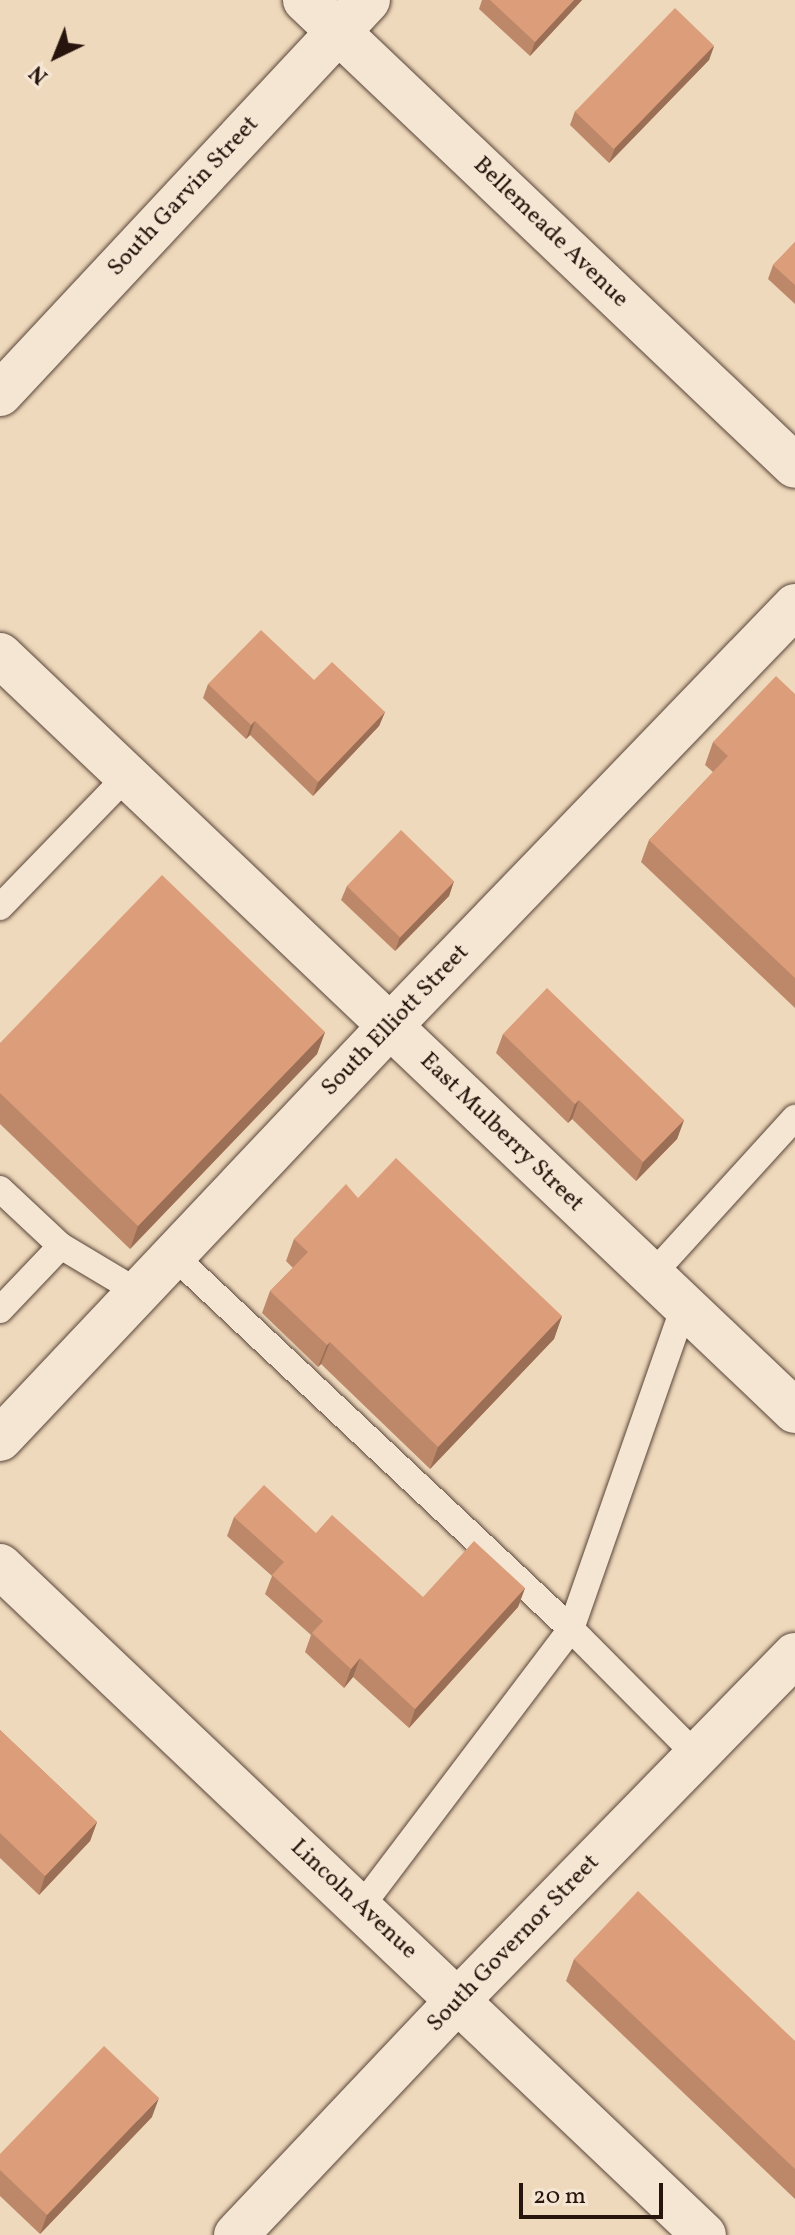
<!DOCTYPE html>
<html>
<head>
<meta charset="utf-8">
<style>
	body { margin:0 }
	#map { position:relative; width:795px; height:2235px; overflow:hidden; background:#efd9bc; font-family:Vollkorn,serif }
	div>[style] { position:absolute }
	.roads { filter:drop-shadow(0 0 2px #594539) drop-shadow(0 0 2px #594539) }
	.service>* { height:26px; margin:-13px; padding:0 13px; transform-origin:13px; border-radius:13px; background:#f5e6d3 }
	.minor>* { height:44px; margin:-22px; padding:0 22px; transform-origin:22px; border-radius:22px; background:#f5e6d3 }
	.tertiary>* { height:44px; margin:-22px; padding:0 22px; transform-origin:22px; border-radius:22px; background:#f5e6d3 }
	.wall>* { inset:0; background:#bd8869 }
	.shaded-wall>* { inset:0; background:#9a6f55 }
	.building>* { inset:0; background:#dc9e7a; transform-origin:0 0 }
	span { translate:-50% -50%; white-space:nowrap; text-align:center; line-height:1.15; -webkit-text-stroke:6px #f5e6d3; paint-order:stroke }
	.street-label { font-size:24px; color:#27140d }
	.north { position:absolute; left:16px; top:16px; width:80px; height:80px; -webkit-text-stroke:6px #f5e6d3; paint-order:stroke; rotate:223deg; font-size:22px; font-weight:700; line-height:32px; text-align:center; color:#27140d }
	.north::after { content:''; display:block; margin:auto; width:28px; height:36px; background:#27140d; clip-path:polygon(50% 0,100% 100%,50% 72%,0 100%) }
	.scale { position:absolute; left:519px; top:2183px; width:144px; height:36px; box-sizing:border-box; border:4px solid #27140d; border-top:0; padding-left:10px; font-size:24px; line-height:28px; white-space:nowrap; color:#27140d; -webkit-text-stroke:6px #f5e6d3; paint-order:stroke }
</style>
</head>
<body>
<div id="map">
	<div class="roads">
		<div class="service">
			<i style="left:0;top:907px;width:181px;rotate:-45.9deg"></i>
			<i style="left:0;top:1189px;width:83px;rotate:43.1deg"></i>
			<i style="left:61px;top:1246px;width:90px;rotate:30.9deg"></i>
			<i style="left:173px;top:1255px;width:546px;rotate:43.22deg"></i>
			<i style="left:571px;top:1629px;width:179px;rotate:45.2deg"></i>
			<i style="left:651px;top:1276px;width:214px;rotate:-47.7deg"></i>
			<i style="left:0;top:1310px;width:88px;rotate:-46.4deg"></i>
			<i style="left:360px;top:1908px;width:350px;rotate:-52.9deg"></i>
			<i style="left:571px;top:1629px;width:342px;rotate:-70.7deg"></i>
		</div>
		<div class="minor">
			<i style="left:305px;top:0;width:676px;rotate:43.56deg"></i>
			<i style="left:0;top:655px;width:1097px;rotate:43.56deg"></i>
			<i style="left:0;top:1439px;width:567px;rotate:-46.64deg"></i>
			<i style="left:389px;top:1027px;width:585px;rotate:-46.04deg"></i>
		</div>
		<div class="tertiary">
			<i style="left:0;top:394px;width:539px;rotate:-46.95deg"></i>
			<i style="left:0;top:1566px;width:971px;rotate:43.54deg"></i>
			<i style="left:236px;top:2235px;width:323px;rotate:-46.6deg"></i>
			<i style="left:458px;top:2000px;width:482px;rotate:-45.7deg"></i>
		</div>
	</div>
	<div class="wall">
		<i style="clip-path:polygon(482px 0,582px 0,530px 56px,479px 9px)"></i>
		<i style="clip-path:polygon(714px 46px,709px 60px,609px 163px,570px 125px,575px 111px)"></i>
		<i style="clip-path:polygon(795px 242px,795px 304px,768px 279px,773px 265px)"></i>
		<i style="clip-path:polygon(314px 680px,385px 712px,379px 726px,313px 796px,250px 735px,246px 739px,203px 698px,208px 684px)"></i>
		<i style="clip-path:polygon(795px 694px,795px 1008px,641px 862px,649px 840px,713px 772px,705px 765px,713px 742px)"></i>
		<i style="clip-path:polygon(454px 881px,449px 896px,395px 951px,341px 900px,347px 886px)"></i>
		<i style="clip-path:polygon(325px 1032px,317px 1054px,130px 1249px,0 1124px,0 1043px)"></i>
		<i style="clip-path:polygon(503px 1034px,684px 1120px,677px 1139px,636px 1181px,572px 1119px,568px 1123px,496px 1053px)"></i>
		<i style="clip-path:polygon(358px 1198px,562px 1316px,554px 1339px,430px 1469px,321px 1364px,318px 1367px,262px 1313px,270px 1291px,293px 1268px,286px 1261px,294px 1239px)"></i>
		<i style="clip-path:polygon(234px 1517px,423px 1597px,525px 1588px,518px 1607px,409px 1728px,353px 1677px,344px 1688px,305px 1652px,311px 1635px,265px 1594px,272px 1576px,227px 1536px)"></i>
		<i style="clip-path:polygon(0 1730px,97px 1822px,90px 1841px,39px 1895px,0 1858px)"></i>
		<i style="clip-path:polygon(574px 1959px,795px 2041px,795px 2199px,566px 1981px)"></i>
		<i style="clip-path:polygon(152px 2117px,40px 2234px,0 2196px,0 2154px)"></i>
	</div>
	<div class="shaded-wall">
		<i style="clip-path:polygon(574px 0,582px 0,530px 56px,535px 42px)"></i>
		<i style="clip-path:polygon(714px 46px,709px 60px,609px 163px,615px 148px)"></i>
		<i style="clip-path:polygon(385px 712px,379px 726px,313px 796px,318px 782px)"></i>
		<i style="clip-path:polygon(255px 721px,250px 735px,246px 739px,251px 725px)"></i>
		<i style="clip-path:polygon(454px 881px,449px 896px,395px 951px,400px 937px)"></i>
		<i style="clip-path:polygon(325px 1032px,317px 1054px,130px 1249px,138px 1226px)"></i>
		<i style="clip-path:polygon(579px 1100px,572px 1119px,568px 1123px,575px 1104px)"></i>
		<i style="clip-path:polygon(684px 1120px,677px 1139px,636px 1181px,643px 1162px)"></i>
		<i style="clip-path:polygon(562px 1316px,554px 1339px,430px 1469px,438px 1447px)"></i>
		<i style="clip-path:polygon(330px 1342px,321px 1364px,318px 1367px,327px 1345px)"></i>
		<i style="clip-path:polygon(525px 1588px,518px 1607px,409px 1728px,415px 1709px)"></i>
		<i style="clip-path:polygon(360px 1658px,353px 1677px,344px 1688px,351px 1669px)"></i>
		<i style="clip-path:polygon(97px 1822px,90px 1841px,39px 1895px,45px 1876px)"></i>
		<i style="clip-path:polygon(159px 2098px,152px 2117px,40px 2234px,47px 2215px)"></i>
	</div>
	<div class="building">
		<i style="clip-path:polygon(490px 0,574px 0,535px 42px)"></i>
		<i style="left:675px;top:8px;width:54px;height:144px;rotate:44deg"></i>
		<i style="clip-path:polygon(795px 242px,795px 285px,773px 265px)"></i>
		<i style="clip-path:polygon(261px 630px,314px 680px,332px 662px,385px 712px,318px 782px,255px 721px,251px 725px,208px 684px)"></i>
		<i style="clip-path:polygon(776px 676px,795px 694px,795px 978px,649px 840px,728px 756px,713px 742px)"></i>
		<i style="left:401px;top:830px;width:74px;height:78px;rotate:44deg"></i>
		<i style="clip-path:polygon(162px 875px,325px 1032px,138px 1226px,0 1093px,0 1043px)"></i>
		<i style="clip-path:polygon(547px 988px,684px 1120px,643px 1162px,579px 1100px,575px 1104px,503px 1034px)"></i>
		<i style="clip-path:polygon(396px 1158px,562px 1316px,438px 1447px,330px 1342px,327px 1345px,270px 1291px,308px 1252px,294px 1239px,346px 1184px,358px 1198px)"></i>
		<i style="clip-path:polygon(264px 1485px,316px 1533px,332px 1515px,423px 1597px,474px 1541px,525px 1588px,415px 1709px,360px 1658px,351px 1669px,312px 1633px,323px 1621px,272px 1575px,284px 1562px,234px 1517px)"></i>
		<i style="clip-path:polygon(0 1730px,97px 1822px,45px 1876px,0 1833px)"></i>
		<i style="clip-path:polygon(638px 1891px,795px 2041px,795px 2169px,574px 1959px)"></i>
		<i style="clip-path:polygon(104px 2046px,159px 2098px,47px 2215px,0 2170px,0 2154px)"></i>
	</div>
	<div class="street-label">
		<span style="left:184px;top:197px;rotate:-47deg">South Garvin Street</span>
		<span style="left:550px;top:233px;rotate:44deg">Bellemeade Avenue</span>
		<span style="left:396px;top:1021px;rotate:-46deg">South Elliott Street</span>
		<span style="left:501px;top:1133px;rotate:44deg">East Mulberry Street</span>
		<span style="left:353px;top:1900px;rotate:43deg">Lincoln Avenue</span>
		<span style="left:514px;top:1944px;rotate:-46deg">South Governor Street</span>
	</div>
	<div class="north">N</div>
	<div class="scale">20 m</div>
</div>
</body>
</html>
